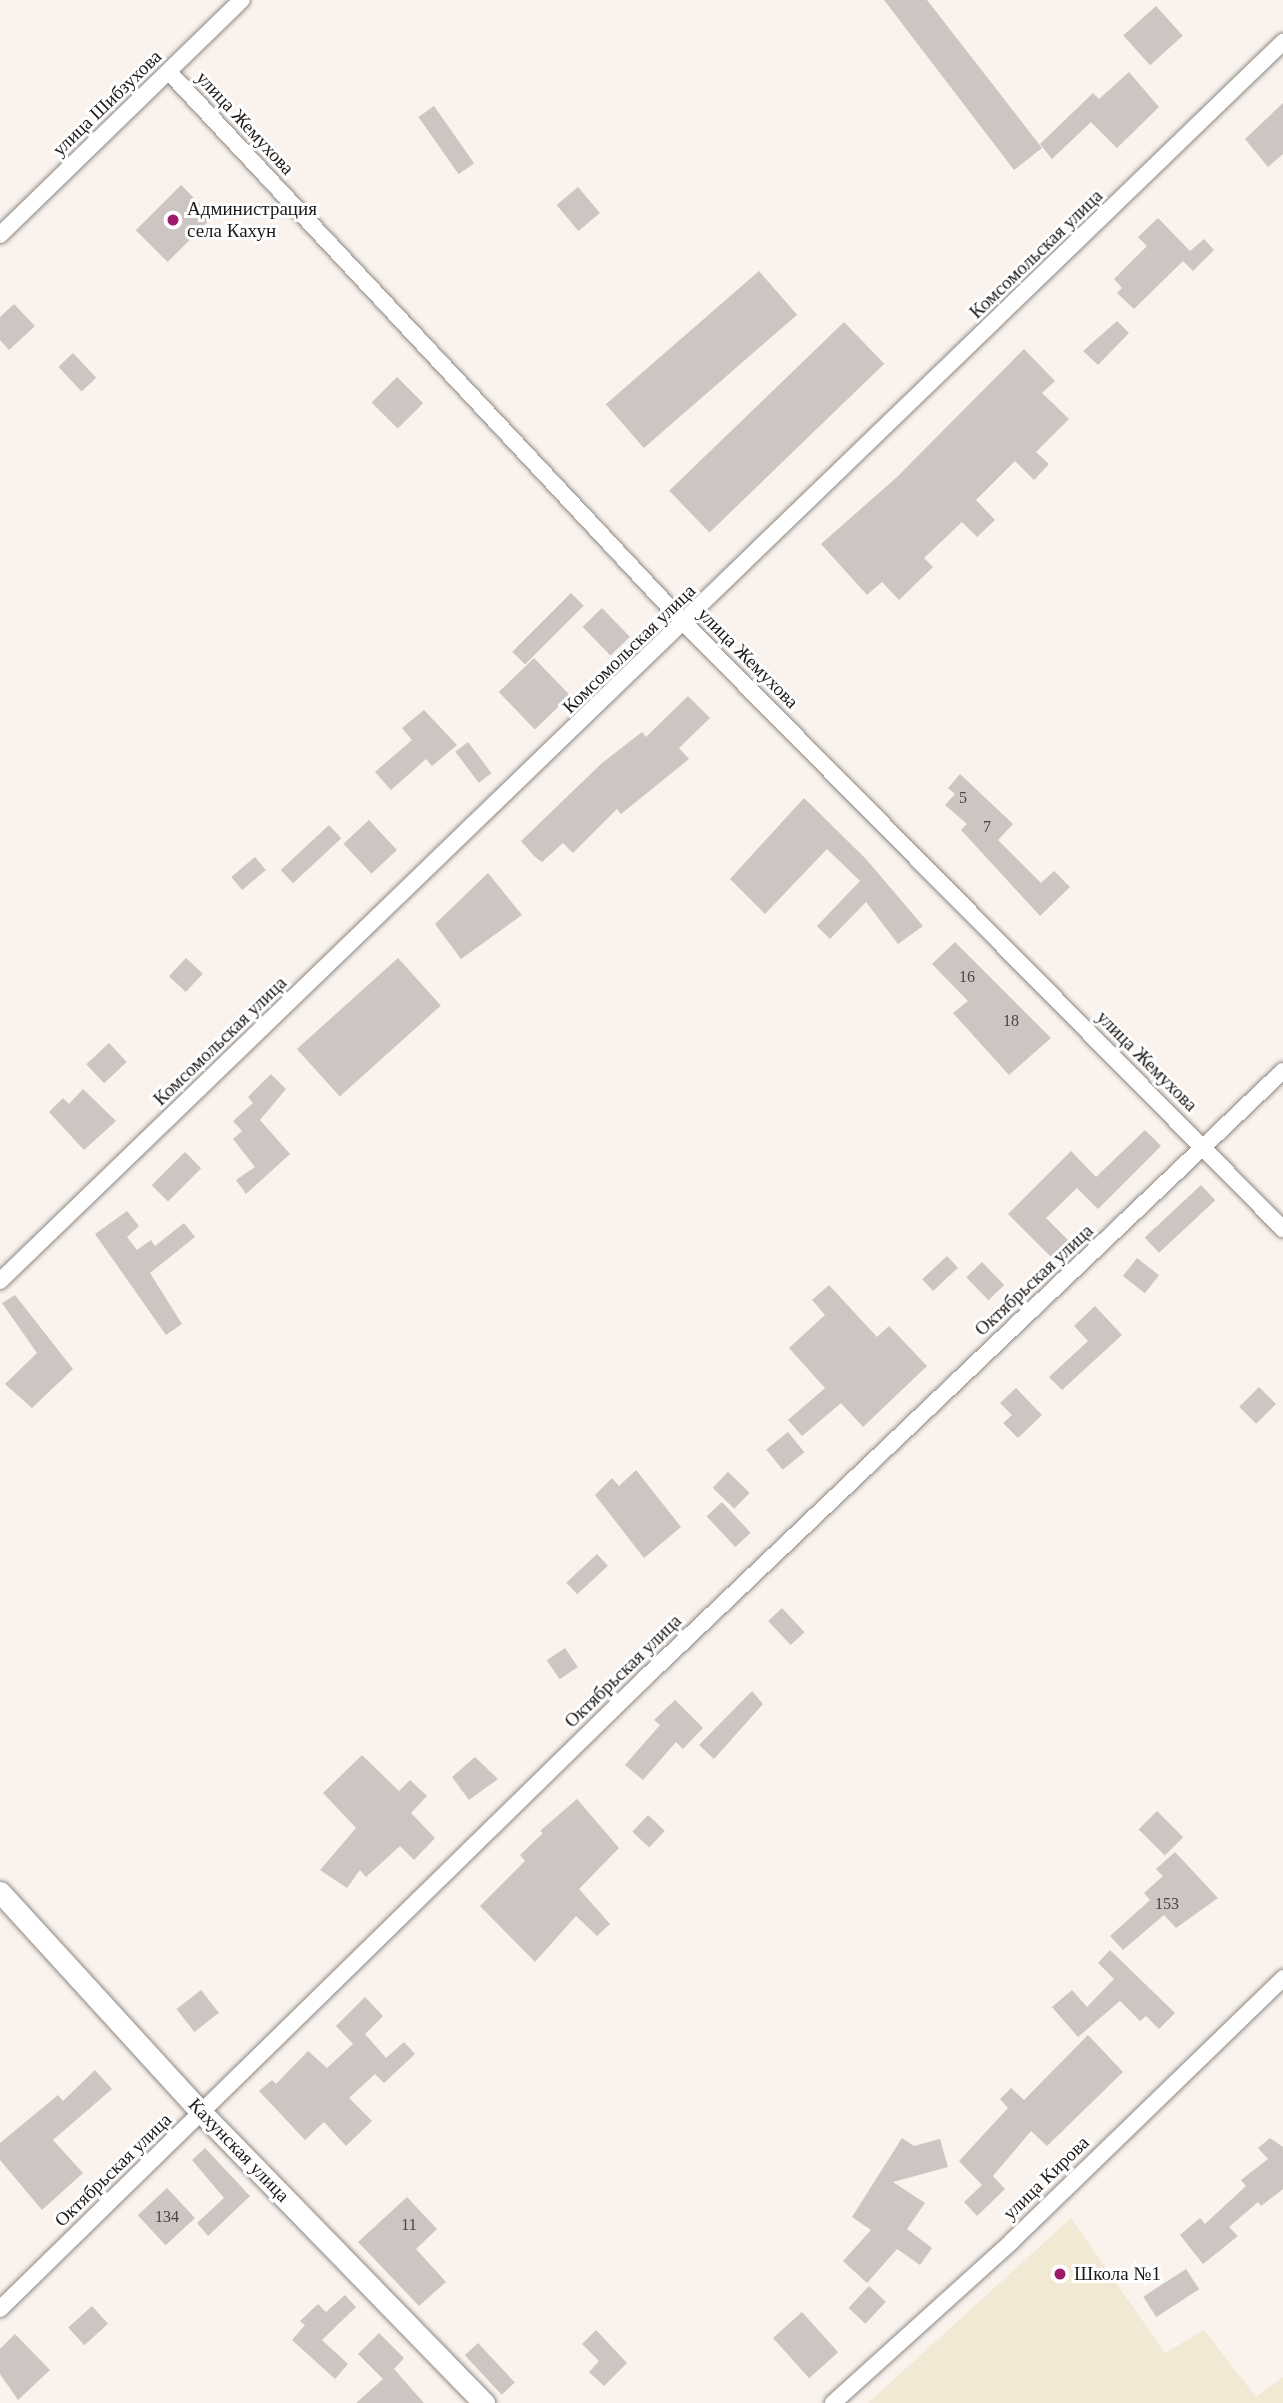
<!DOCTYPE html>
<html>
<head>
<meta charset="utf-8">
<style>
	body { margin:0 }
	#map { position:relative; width:1283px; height:2403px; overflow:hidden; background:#f9f2ed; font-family:"Times New Roman",serif }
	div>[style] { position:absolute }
	.education>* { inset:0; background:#f2e9d4 }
	.building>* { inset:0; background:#ccc5c1; transform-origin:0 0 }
	.roads { filter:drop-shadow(0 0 2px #8e8883) drop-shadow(0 0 2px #8e8883) }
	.minor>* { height:16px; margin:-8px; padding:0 8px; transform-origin:8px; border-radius:8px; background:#fff }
	.tertiary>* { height:21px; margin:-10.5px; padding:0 10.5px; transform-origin:10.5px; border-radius:10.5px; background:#fff }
	.dots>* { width:19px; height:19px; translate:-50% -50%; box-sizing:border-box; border:4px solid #fff; border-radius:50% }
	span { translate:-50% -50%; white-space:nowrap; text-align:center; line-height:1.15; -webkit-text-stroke:6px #fff; paint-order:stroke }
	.number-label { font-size:16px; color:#494543 }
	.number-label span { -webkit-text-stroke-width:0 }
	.street-label { font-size:19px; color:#1d1a19 }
	.poi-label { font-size:19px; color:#1d1a19 }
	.left { translate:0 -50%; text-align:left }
</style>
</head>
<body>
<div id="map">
	<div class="education">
		<i style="clip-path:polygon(1071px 2218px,1165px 2353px,1204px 2330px,1256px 2397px,1283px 2377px,1283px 2403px,868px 2403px)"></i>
	</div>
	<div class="building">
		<i style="clip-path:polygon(884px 0,927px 0,1042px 148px,1014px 170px)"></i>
		<i style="left:1156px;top:6px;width:40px;height:44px;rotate:48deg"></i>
		<i style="clip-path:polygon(1129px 72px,1159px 107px,1117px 148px,1091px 122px,1052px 159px,1040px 144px,1093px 93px,1099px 99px)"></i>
		<i style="clip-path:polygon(1283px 103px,1283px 154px,1268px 167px,1245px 139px)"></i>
		<i style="left:434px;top:106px;width:70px;height:19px;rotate:55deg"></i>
		<i style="left:181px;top:185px;width:45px;height:64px;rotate:45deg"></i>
		<i style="left:578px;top:187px;width:34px;height:28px;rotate:50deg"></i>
		<i style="clip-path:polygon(1158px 218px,1190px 251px,1204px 239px,1214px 250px,1193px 271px,1183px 261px,1134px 309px,1117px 293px,1122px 288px,1114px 279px,1147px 246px,1138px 237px)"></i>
		<i style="left:759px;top:271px;width:58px;height:203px;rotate:49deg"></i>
		<i style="clip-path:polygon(14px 304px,35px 326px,9px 350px,0 340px,0 317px)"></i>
		<i style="clip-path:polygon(1117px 321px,1129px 333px,1098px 365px,1083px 351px)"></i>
		<i style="left:844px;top:322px;width:58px;height:243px;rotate:46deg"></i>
		<i style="clip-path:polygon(1024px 349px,1055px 381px,1042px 393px,1069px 419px,1036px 452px,1049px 464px,1034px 480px,1015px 461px,976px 500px,995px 520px,977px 537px,962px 522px,924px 558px,933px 567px,899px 600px,882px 582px,867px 595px,821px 544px,897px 477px)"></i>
		<i style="left:73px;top:353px;width:34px;height:20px;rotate:47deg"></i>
		<i style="left:397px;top:377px;width:37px;height:36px;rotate:45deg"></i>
		<i style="left:571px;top:593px;width:18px;height:83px;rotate:45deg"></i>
		<i style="left:602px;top:608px;width:40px;height:27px;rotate:46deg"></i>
		<i style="left:534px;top:658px;width:52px;height:49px;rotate:46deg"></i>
		<i style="clip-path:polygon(688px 696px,710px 718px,679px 748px,689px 759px,621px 814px,617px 809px,573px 853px,563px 843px,542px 862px,534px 856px,521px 841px,602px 763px,642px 732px,646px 737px)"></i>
		<i style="clip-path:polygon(424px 710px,457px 745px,432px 766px,426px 759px,391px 790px,375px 772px,412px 740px,402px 728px)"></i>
		<i style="left:468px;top:742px;width:39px;height:16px;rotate:53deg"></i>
		<i style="clip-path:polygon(960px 774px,1013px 824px,998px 840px,1041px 883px,1054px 871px,1070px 887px,1040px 916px,961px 830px,967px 824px,945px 805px,955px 794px,948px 788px)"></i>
		<i style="clip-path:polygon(804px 798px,866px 859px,923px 926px,898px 944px,866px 902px,830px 939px,817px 926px,860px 881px,827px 849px,765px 914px,730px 879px)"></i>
		<i style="left:369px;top:820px;width:41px;height:35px;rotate:47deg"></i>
		<i style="left:329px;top:825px;width:18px;height:66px;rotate:47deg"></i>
		<i style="left:255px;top:857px;width:17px;height:31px;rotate:50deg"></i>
		<i style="clip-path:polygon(488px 873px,522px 915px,461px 959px,435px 924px)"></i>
		<i style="clip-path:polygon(955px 942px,1051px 1038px,1009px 1075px,953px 1013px,968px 1001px,932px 964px)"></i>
		<i style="left:186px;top:958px;width:23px;height:25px;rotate:43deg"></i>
		<i style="left:398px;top:958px;width:64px;height:136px;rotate:48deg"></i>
		<i style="left:109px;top:1043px;width:26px;height:31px;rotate:47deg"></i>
		<i style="clip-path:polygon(271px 1074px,286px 1089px,260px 1120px,290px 1154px,246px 1194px,236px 1180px,255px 1167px,233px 1139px,242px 1131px,233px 1121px,253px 1103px,248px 1097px)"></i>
		<i style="clip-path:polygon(83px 1089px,116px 1121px,84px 1150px,49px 1112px,63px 1098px,69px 1104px)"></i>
		<i style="clip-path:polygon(1145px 1130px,1161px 1146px,1098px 1209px,1077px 1188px,1046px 1218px,1068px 1240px,1051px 1257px,1008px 1214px,1071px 1151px,1096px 1177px)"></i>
		<i style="left:185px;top:1152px;width:23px;height:47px;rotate:45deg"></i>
		<i style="left:1201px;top:1185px;width:21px;height:77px;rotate:47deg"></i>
		<i style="clip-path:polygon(127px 1211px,139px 1226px,127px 1237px,137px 1250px,151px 1240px,155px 1246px,184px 1223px,195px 1237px,150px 1273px,182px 1324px,166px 1335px,95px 1234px)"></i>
		<i style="left:947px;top:1256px;width:16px;height:34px;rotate:47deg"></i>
		<i style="left:1137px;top:1258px;width:28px;height:23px;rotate:38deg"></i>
		<i style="left:982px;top:1262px;width:32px;height:22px;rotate:46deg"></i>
		<i style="clip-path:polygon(829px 1285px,877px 1337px,889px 1326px,927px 1366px,863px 1427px,841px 1403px,802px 1436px,788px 1420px,825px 1388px,789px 1348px,825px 1315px,812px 1300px)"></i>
		<i style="clip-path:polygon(15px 1295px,73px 1369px,32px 1408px,5px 1384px,37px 1353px,2px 1303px)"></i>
		<i style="clip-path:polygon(1095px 1306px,1122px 1335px,1062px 1390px,1049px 1377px,1088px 1341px,1074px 1326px)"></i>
		<i style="left:1259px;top:1387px;width:24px;height:28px;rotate:45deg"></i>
		<i style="clip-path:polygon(1016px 1388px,1042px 1415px,1018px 1438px,1003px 1423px,1012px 1415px,1000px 1403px)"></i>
		<i style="left:788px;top:1432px;width:26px;height:28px;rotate:51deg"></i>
		<i style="clip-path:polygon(636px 1470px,681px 1527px,644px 1558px,595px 1495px,612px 1478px,619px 1486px)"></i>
		<i style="left:728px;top:1472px;width:30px;height:22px;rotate:44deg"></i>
		<i style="left:722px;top:1502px;width:42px;height:21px;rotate:47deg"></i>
		<i style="left:597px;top:1554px;width:16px;height:42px;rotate:47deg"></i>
		<i style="left:782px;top:1608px;width:33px;height:19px;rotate:47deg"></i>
		<i style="left:565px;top:1648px;width:23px;height:22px;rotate:56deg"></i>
		<i style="clip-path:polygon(752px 1691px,763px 1704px,714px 1759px,699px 1745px)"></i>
		<i style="clip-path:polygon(675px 1700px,703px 1728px,683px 1749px,676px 1742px,643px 1780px,625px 1765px,660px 1725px,654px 1720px)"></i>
		<i style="clip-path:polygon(362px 1755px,399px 1791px,410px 1780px,427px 1796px,411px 1813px,435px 1838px,414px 1860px,400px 1846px,366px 1877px,360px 1870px,347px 1888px,320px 1870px,356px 1828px,323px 1793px)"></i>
		<i style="clip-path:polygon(475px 1757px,498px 1779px,469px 1800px,452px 1777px)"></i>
		<i style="clip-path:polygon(577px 1799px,619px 1848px,579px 1889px,610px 1924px,597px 1936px,576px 1916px,535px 1962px,480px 1906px,525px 1861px,520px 1855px,543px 1833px,540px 1831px)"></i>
		<i style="left:1157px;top:1811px;width:37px;height:26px;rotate:45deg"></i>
		<i style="left:648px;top:1815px;width:23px;height:23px;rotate:43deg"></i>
		<i style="clip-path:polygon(1175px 1852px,1218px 1898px,1176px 1928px,1164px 1915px,1123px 1950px,1110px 1936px,1150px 1900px,1144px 1893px,1163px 1876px,1156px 1869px)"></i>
		<i style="clip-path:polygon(1110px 1950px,1175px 2013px,1159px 2029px,1146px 2016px,1140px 2021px,1120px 2001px,1078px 2037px,1052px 2007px,1072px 1990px,1087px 2007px,1114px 1979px,1098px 1963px)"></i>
		<i style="left:201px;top:1990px;width:29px;height:31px;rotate:52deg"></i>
		<i style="clip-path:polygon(365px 1997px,383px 2016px,365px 2034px,386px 2058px,404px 2042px,415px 2054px,384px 2083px,375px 2074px,349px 2098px,372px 2121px,346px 2146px,324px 2122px,305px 2140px,259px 2091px,272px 2080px,276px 2084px,308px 2051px,327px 2068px,353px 2044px,336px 2026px)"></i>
		<i style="clip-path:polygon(1088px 2035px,1123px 2072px,1047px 2146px,1031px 2131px,993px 2176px,1005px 2189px,977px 2216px,964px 2202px,982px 2185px,959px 2161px,1008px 2108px,1000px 2099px,1011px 2088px,1024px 2100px)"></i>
		<i style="clip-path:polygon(95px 2070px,112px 2089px,53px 2140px,83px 2173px,42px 2210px,0 2160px,0 2143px,58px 2095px,63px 2101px)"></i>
		<i style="clip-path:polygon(902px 2138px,914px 2146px,940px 2139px,948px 2167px,893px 2182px,925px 2203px,907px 2229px,932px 2248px,920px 2265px,897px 2249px,867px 2283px,843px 2261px,871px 2230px,852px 2217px)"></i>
		<i style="clip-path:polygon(1270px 2138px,1283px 2147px,1283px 2189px,1261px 2206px,1258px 2202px,1229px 2227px,1238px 2236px,1203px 2264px,1180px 2235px,1200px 2218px,1205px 2224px,1246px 2186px,1241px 2180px,1268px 2159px,1258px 2148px)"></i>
		<i style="clip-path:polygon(205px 2148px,250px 2196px,208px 2236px,197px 2223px,224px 2198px,192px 2160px)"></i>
		<i style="left:167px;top:2188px;width:41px;height:40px;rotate:47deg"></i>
		<i style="clip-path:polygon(407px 2197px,437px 2229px,416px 2249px,446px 2282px,419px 2306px,358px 2242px)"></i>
		<i style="left:1186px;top:2269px;width:24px;height:51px;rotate:57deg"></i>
		<i style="left:869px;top:2286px;width:23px;height:30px;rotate:43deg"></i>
		<i style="clip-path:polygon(345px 2295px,356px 2307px,322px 2340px,348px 2364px,335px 2379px,292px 2340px,305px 2325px,300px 2321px,318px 2304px,326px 2312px)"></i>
		<i style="left:92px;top:2306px;width:24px;height:32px;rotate:48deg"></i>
		<i style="left:802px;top:2312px;width:54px;height:39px;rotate:48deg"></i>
		<i style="clip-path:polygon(596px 2330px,627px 2363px,604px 2386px,589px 2372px,599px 2361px,582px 2344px)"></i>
		<i style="clip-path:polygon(379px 2333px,404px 2358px,394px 2369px,424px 2403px,356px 2403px,383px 2379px,358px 2354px)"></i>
		<i style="clip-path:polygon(15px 2334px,50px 2370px,18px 2400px,0 2374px,0 2349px)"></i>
		<i style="left:478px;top:2343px;width:54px;height:18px;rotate:47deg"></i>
	</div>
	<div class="roads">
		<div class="minor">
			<i style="left:169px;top:72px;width:756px;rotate:46.93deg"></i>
			<i style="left:685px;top:624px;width:851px;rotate:45.33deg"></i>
			<i style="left:0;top:235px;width:337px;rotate:-44.2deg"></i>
			<i style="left:0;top:1281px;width:1784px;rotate:-44deg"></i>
			<i style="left:0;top:2309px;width:901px;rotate:-44.37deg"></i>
			<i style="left:644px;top:1679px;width:882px;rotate:-43.58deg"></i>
			<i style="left:833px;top:2403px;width:241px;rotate:-42.1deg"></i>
			<i style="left:1012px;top:2241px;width:378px;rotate:-44.1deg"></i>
		</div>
		<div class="tertiary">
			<i style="left:0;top:1892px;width:299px;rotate:47.6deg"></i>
			<i style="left:202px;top:2113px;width:405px;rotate:45.8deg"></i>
		</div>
	</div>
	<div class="dots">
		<i style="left:173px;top:220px;background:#9d196a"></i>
		<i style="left:1060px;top:2274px;background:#9d196a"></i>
	</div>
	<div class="number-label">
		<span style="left:963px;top:798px">5</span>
		<span style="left:987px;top:827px">7</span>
		<span style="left:967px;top:977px">16</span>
		<span style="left:1011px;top:1021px">18</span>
		<span style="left:1167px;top:1904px">153</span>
		<span style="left:167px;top:2217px">134</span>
		<span style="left:409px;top:2225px">11</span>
	</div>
	<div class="street-label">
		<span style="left:107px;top:103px;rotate:-44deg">улица Шибзухова</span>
		<span style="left:245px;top:123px;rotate:47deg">улица Жемухова</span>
		<span style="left:1036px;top:254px;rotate:-44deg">Комсомольская улица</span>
		<span style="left:629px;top:649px;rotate:-44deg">Комсомольская улица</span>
		<span style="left:748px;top:658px;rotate:45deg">улица Жемухова</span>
		<span style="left:220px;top:1041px;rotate:-44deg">Комсомольская улица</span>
		<span style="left:1147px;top:1061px;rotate:45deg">улица Жемухова</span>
		<span style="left:1034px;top:1280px;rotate:-43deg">Октябрьская улица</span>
		<span style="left:623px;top:1671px;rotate:-44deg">Октябрьская улица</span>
		<span style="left:239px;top:2150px;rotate:46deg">Кахунская улица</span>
		<span style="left:113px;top:2170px;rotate:-44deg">Октябрьская улица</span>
		<span style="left:1046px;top:2178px;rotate:-44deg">улица Кирова</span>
	</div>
	<div class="poi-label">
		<span class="left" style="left:187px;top:220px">Администрация<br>села Кахун</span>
		<span class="left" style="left:1074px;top:2274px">Школа №1</span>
	</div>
</div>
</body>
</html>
